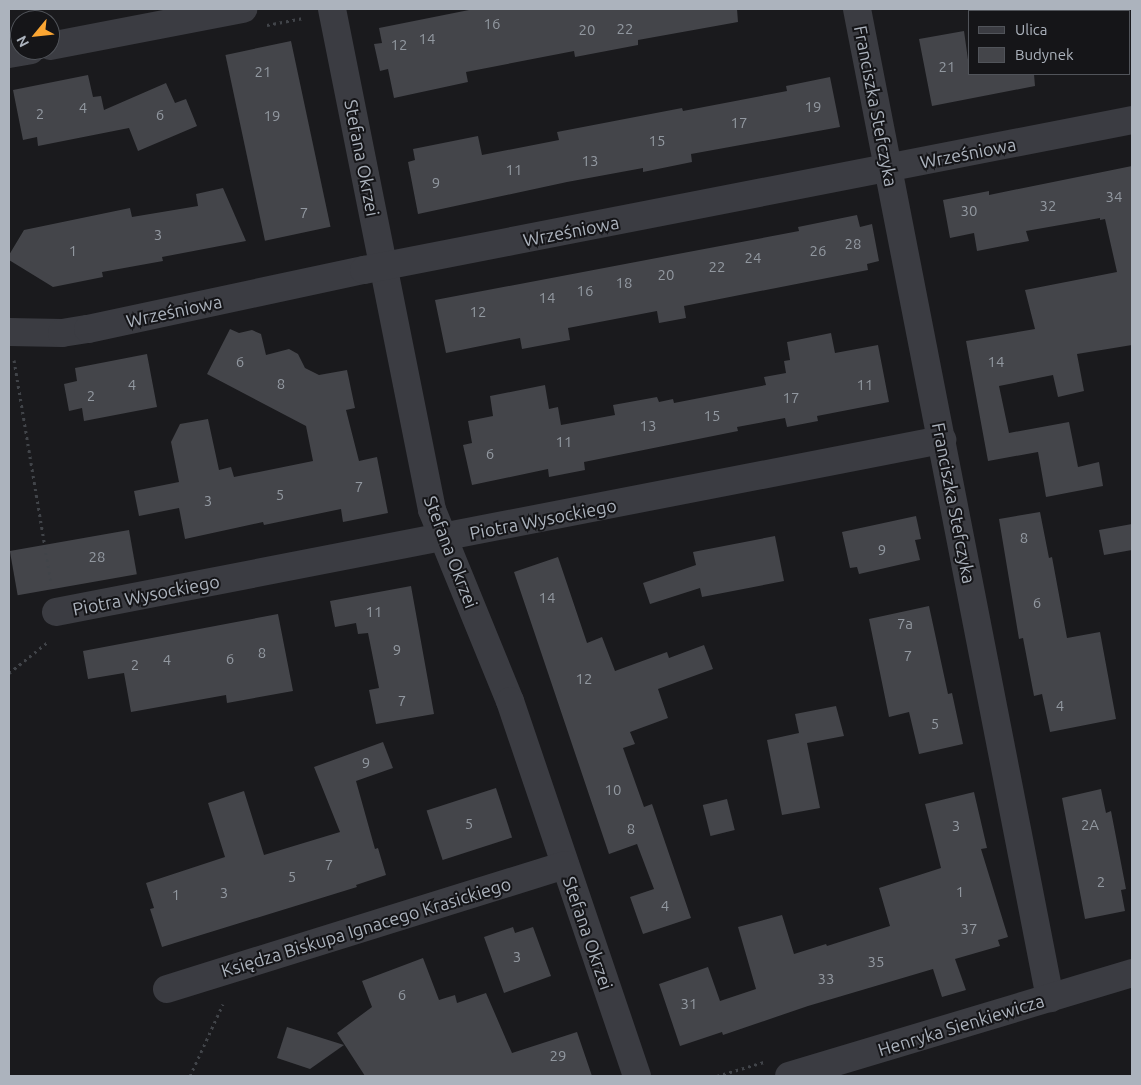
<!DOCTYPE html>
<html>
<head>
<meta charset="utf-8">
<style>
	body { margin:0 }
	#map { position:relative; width:1141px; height:1085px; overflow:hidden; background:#1a1a1d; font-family:Ubuntu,sans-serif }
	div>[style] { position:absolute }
	.building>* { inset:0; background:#44454a; transform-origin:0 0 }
	.path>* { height:3px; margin-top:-1.5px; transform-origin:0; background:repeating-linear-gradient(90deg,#414449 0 2.5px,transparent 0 6.5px) }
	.minor>* { height:28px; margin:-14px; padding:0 14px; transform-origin:14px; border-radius:14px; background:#3b3c42 }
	span { translate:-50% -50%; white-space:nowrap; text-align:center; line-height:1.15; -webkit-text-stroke:4px #151518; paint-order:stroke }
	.number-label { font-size:15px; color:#9298a0 }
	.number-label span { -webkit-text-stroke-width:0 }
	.street-label { font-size:18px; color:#acb3bd }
	.frame { position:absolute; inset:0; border:10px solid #acb3bd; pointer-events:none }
	.legend { position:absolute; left:968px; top:10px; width:162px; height:65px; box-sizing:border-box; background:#151518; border:1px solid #51545a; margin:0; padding:6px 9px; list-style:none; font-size:15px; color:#acb3bd }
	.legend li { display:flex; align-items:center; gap:10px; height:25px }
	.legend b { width:25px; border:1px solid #51545a }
	.north { position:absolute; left:10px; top:10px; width:50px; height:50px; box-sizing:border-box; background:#151518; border:1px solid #51545a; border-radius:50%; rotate:242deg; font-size:14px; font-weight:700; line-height:20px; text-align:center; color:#acb3bd }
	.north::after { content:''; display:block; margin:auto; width:18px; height:22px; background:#fba633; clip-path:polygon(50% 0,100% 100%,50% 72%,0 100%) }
</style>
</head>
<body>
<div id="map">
	<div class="building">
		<i style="clip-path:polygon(474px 9px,737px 9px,738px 22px,638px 40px,638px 45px,575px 57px,574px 51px,466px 72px,468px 82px,394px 98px,388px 69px,380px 71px,374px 44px,382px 43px,379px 28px)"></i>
		<i style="clip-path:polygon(964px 31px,970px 74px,1034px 74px,1035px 86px,932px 106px,919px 39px)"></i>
		<i style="left:291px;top:41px;width:190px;height:67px;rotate:78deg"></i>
		<i style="clip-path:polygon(88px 75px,93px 97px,101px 96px,104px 110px,166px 83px,175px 103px,186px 99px,197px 126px,138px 151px,129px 128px,38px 146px,37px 137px,23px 140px,13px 90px)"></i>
		<i style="clip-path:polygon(830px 77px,840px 127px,691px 154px,692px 162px,643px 172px,643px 168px,567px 182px,418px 214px,408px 162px,415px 160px,413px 149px,478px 136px,482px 155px,559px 140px,557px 132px,682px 108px,683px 111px,787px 91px,786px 86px)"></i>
		<i style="clip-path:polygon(1132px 166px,1132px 345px,1077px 354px,1084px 391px,1058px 397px,1053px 375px,999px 386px,1009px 433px,1069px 422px,1078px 467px,1099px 462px,1103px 486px,1046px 497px,1038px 452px,988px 461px,966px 341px,1035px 329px,1025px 290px,1117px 272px,1105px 219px,1100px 220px,1100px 218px,1026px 231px,1029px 241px,977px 251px,974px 233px,950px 238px,943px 200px,989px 191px,989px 195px)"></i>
		<i style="clip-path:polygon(223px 188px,246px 241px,162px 257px,163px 261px,102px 272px,103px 277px,53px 287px,9px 260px,9px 255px,24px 230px,130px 208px,132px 217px,198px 206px,196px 194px)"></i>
		<i style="clip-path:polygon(857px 215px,860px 227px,872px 224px,879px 261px,867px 264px,868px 270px,684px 306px,686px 318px,659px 323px,657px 311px,568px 328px,570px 340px,522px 349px,520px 338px,446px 353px,435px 300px,799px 231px,798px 227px)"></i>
		<i style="clip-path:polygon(230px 329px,239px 333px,252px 330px,261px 334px,266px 355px,289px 349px,298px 354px,305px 368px,319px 375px,347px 370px,355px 408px,346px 410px,359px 461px,377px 457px,388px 513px,343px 522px,341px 509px,264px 525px,263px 522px,185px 539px,179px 508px,139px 516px,134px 491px,179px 482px,171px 442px,180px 424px,208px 419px,219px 470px,231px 467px,234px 477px,313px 461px,306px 426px,207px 374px)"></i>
		<i style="clip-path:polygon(831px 333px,835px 353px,878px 345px,889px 402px,817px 416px,818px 421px,787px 427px,785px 418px,737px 427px,738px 431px,584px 462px,585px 470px,549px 477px,548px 469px,472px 485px,463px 445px,472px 443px,468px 421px,493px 416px,490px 396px,545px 385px,549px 409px,558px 407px,561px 425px,615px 415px,613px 405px,657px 397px,659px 402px,673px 399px,674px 403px,766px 385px,764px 377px,786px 373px,784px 361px,790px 360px,787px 342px)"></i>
		<i style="clip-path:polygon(147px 354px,157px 407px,84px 421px,82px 408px,69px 411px,64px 384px,77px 381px,75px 368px)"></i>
		<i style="clip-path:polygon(1040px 512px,1049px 558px,1052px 557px,1067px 638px,1100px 632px,1116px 719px,1050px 732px,1042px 694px,1034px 696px,1023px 638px,1019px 639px,999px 519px)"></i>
		<i style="clip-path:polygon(916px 516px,921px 539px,915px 540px,920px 560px,859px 574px,857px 567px,850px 568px,842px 532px)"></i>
		<i style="clip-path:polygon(1132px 524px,1132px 550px,1104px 555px,1099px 530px)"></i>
		<i style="left:129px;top:530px;width:45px;height:121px;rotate:80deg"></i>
		<i style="clip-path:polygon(775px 536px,784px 581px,702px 597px,700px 588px,650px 604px,643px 583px,696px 565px,693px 552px)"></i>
		<i style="clip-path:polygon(558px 557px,587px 643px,602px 637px,615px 671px,667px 652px,669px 658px,704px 645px,713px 669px,658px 689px,668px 718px,630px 732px,635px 744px,623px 748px,644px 807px,652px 804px,691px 918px,643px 934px,630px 897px,654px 889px,637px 844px,609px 854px,514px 572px)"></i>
		<i style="clip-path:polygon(411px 586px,434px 714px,376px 724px,369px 690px,379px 688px,368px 633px,358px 634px,356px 623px,335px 627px,330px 601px)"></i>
		<i style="clip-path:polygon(929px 606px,948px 694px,952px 693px,963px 744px,919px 754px,909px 712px,889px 717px,869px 619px)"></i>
		<i style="clip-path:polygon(278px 614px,293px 691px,227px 703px,226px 695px,131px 712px,124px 673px,88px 679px,83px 651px)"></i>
		<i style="clip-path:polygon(836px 706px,844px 736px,807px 743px,820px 808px,782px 815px,767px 740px,799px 733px,795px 714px)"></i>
		<i style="clip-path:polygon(383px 742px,393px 768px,356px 781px,375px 849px,378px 848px,386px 875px,356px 885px,357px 887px,162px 947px,150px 909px,154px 908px,146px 883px,225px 857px,208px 803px,244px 791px,264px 855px,340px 832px,314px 767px)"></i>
		<i style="left:496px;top:788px;width:52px;height:73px;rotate:72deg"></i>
		<i style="clip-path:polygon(1101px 789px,1106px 813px,1111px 811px,1126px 889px,1121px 890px,1125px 911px,1085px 919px,1062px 798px)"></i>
		<i style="clip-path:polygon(974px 792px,987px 848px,981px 849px,1008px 937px,998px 940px,1000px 946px,955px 959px,966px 990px,942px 997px,933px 969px,808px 1006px,723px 1035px,722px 1032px,680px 1046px,659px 984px,708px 967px,720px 1001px,756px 989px,738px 927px,782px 915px,794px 954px,826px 944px,827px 946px,890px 926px,879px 888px,941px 868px,925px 804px)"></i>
		<i style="left:727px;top:799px;width:32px;height:25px;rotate:76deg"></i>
		<i style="clip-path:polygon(513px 927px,515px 933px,533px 927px,551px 976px,504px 993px,484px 937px)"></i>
		<i style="clip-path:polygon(423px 958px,439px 1000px,455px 995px,457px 1003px,486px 993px,512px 1053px,577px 1032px,592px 1076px,365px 1076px,337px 1033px,372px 1007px,362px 981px)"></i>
		<i style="clip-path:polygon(287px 1027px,344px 1045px,310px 1069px,277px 1058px)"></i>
	</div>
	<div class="path">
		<i style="left:267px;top:25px;width:37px;rotate:-11deg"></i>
		<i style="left:14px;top:360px;width:226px;rotate:80.6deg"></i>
		<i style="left:9px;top:673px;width:51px;rotate:-38.7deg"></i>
		<i style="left:190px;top:1076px;width:79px;rotate:-65.4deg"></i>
		<i style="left:717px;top:1076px;width:49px;rotate:-16.6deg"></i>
	</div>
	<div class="minor">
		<i style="left:332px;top:9px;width:511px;rotate:78.71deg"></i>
		<i style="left:432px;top:510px;width:206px;rotate:67.8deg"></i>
		<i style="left:510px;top:701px;width:396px;rotate:71.3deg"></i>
		<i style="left:857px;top:9px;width:1008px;rotate:78.96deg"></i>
		<i style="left:50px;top:46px;width:197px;rotate:-10.9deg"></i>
		<i style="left:9px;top:54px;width:22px;rotate:-10deg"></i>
		<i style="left:9px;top:332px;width:53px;rotate:1.1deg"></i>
		<i style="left:62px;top:333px;width:26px;rotate:-9deg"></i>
		<i style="left:88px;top:329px;width:282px;rotate:-12.1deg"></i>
		<i style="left:364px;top:270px;width:783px;rotate:-11.05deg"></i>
		<i style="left:56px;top:612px;width:903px;rotate:-10.99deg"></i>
		<i style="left:167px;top:989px;width:417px;rotate:-17.3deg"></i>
		<i style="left:789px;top:1076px;width:358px;rotate:-16.7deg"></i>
	</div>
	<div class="number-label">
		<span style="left:492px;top:24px">16</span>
		<span style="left:625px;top:29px">22</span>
		<span style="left:587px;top:30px">20</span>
		<span style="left:427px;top:39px">14</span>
		<span style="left:399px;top:45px">12</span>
		<span style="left:947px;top:67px">21</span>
		<span style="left:263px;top:72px">21</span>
		<span style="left:813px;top:107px">19</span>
		<span style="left:83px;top:108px">4</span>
		<span style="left:40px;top:114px">2</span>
		<span style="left:160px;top:115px">6</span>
		<span style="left:272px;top:116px">19</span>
		<span style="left:739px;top:123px">17</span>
		<span style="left:657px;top:141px">15</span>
		<span style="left:590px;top:161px">13</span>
		<span style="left:514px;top:170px">11</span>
		<span style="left:436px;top:183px">9</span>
		<span style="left:1114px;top:197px">34</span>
		<span style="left:1048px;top:206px">32</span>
		<span style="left:969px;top:211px">30</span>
		<span style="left:304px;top:213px">7</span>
		<span style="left:158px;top:235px">3</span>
		<span style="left:853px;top:244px">28</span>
		<span style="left:73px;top:251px">1</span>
		<span style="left:818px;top:251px">26</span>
		<span style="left:753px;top:258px">24</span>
		<span style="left:717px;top:267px">22</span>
		<span style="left:666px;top:275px">20</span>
		<span style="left:624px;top:283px">18</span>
		<span style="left:585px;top:291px">16</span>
		<span style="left:547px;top:298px">14</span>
		<span style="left:478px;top:312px">12</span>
		<span style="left:240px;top:362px">6</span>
		<span style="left:996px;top:362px">14</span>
		<span style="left:281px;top:384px">8</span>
		<span style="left:132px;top:385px">4</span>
		<span style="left:865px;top:385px">11</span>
		<span style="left:91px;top:396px">2</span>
		<span style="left:791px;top:398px">17</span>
		<span style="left:712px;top:416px">15</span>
		<span style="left:648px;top:426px">13</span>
		<span style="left:564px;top:442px">11</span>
		<span style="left:490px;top:454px">6</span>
		<span style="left:359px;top:487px">7</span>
		<span style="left:280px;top:495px">5</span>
		<span style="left:208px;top:501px">3</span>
		<span style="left:1024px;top:538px">8</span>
		<span style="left:882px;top:550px">9</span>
		<span style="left:97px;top:557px">28</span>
		<span style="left:547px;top:598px">14</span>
		<span style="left:1037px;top:603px">6</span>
		<span style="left:374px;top:612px">11</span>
		<span style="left:905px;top:624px">7a</span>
		<span style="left:397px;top:650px">9</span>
		<span style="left:262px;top:653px">8</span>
		<span style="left:908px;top:656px">7</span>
		<span style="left:230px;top:659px">6</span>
		<span style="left:167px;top:660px">4</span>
		<span style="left:135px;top:665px">2</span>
		<span style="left:584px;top:679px">12</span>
		<span style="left:402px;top:701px">7</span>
		<span style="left:1060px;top:706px">4</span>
		<span style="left:935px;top:724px">5</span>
		<span style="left:366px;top:763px">9</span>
		<span style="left:613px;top:790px">10</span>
		<span style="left:469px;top:824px">5</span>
		<span style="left:1090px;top:825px">2A</span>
		<span style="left:956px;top:826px">3</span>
		<span style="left:631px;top:829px">8</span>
		<span style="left:329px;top:865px">7</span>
		<span style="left:292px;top:877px">5</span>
		<span style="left:1101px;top:882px">2</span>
		<span style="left:960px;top:892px">1</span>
		<span style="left:224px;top:893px">3</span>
		<span style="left:176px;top:895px">1</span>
		<span style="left:665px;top:906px">4</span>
		<span style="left:969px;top:929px">37</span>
		<span style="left:517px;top:957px">3</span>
		<span style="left:876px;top:962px">35</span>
		<span style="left:826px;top:979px">33</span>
		<span style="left:402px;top:995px">6</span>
		<span style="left:689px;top:1004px">31</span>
		<span style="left:558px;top:1056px">29</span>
	</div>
	<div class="street-label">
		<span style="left:876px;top:106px;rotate:79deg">Franciszka Stefczyka</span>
		<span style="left:968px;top:153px;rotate:-11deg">Wrześniowa</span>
		<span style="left:362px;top:158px;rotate:79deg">Stefana Okrzei</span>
		<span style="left:571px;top:231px;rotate:-11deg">Wrześniowa</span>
		<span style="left:174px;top:311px;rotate:-12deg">Wrześniowa</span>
		<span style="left:954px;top:503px;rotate:79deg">Franciszka Stefczyka</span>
		<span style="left:543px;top:519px;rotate:-11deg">Piotra Wysockiego</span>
		<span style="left:451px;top:552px;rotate:69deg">Stefana Okrzei</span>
		<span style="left:146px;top:595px;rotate:-11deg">Piotra Wysockiego</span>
		<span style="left:366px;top:927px;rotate:-17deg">Księdza Biskupa Ignacego Krasickiego</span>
		<span style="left:588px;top:933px;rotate:71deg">Stefana Okrzei</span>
		<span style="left:961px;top:1025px;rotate:-17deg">Henryka Sienkiewicza</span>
	</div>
	<div class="frame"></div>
	<ul class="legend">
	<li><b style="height:6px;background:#3b3c42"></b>Ulica</li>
	<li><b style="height:14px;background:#44454a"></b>Budynek</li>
	</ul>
	<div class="north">N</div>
</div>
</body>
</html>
